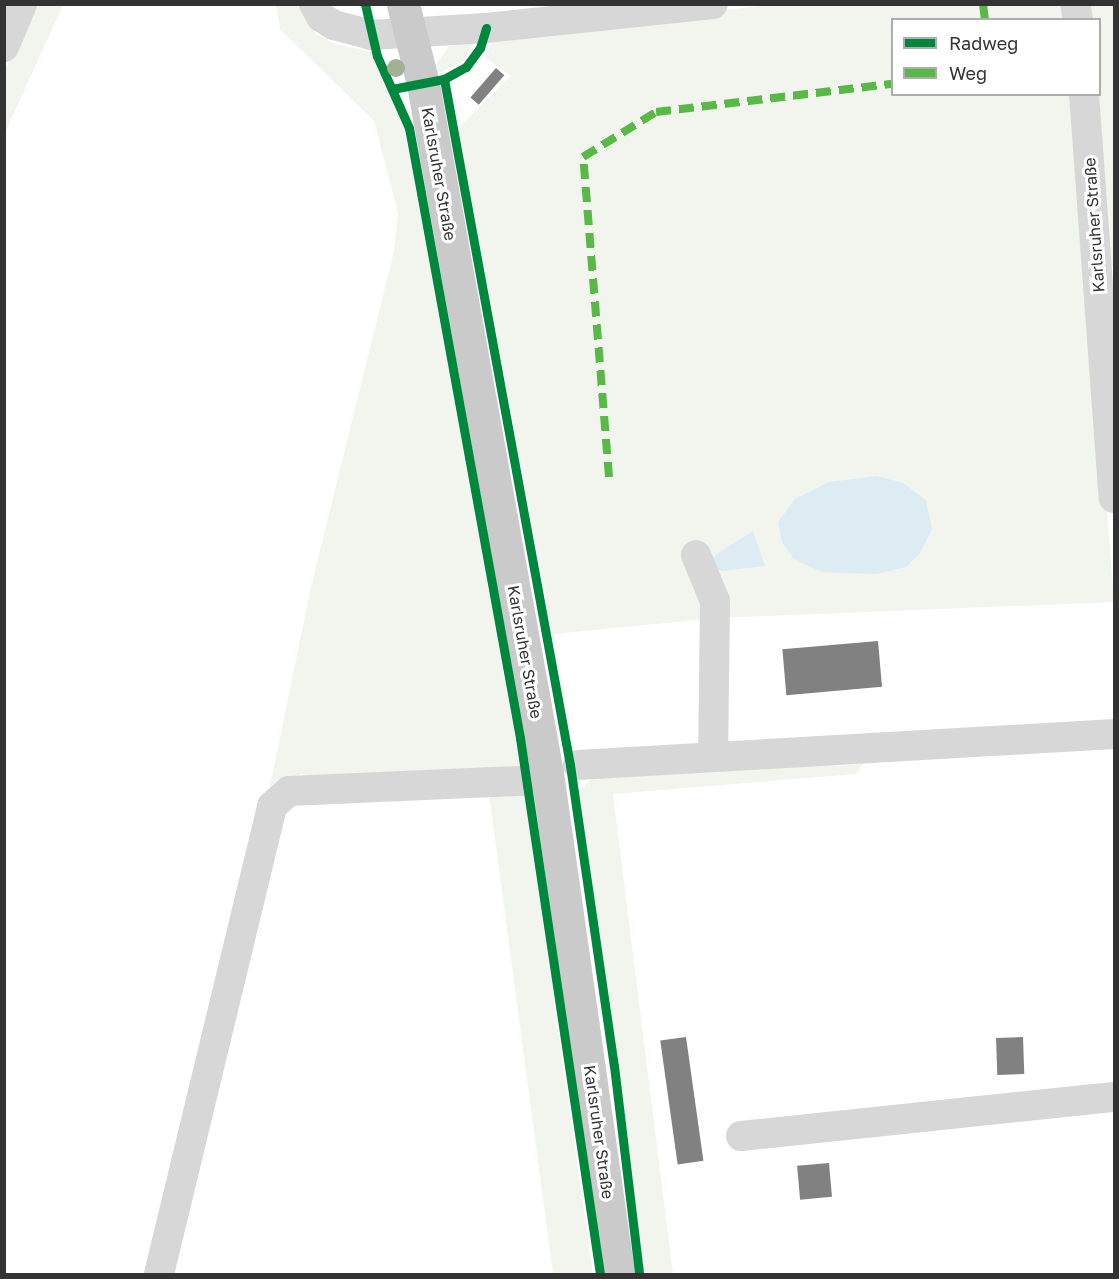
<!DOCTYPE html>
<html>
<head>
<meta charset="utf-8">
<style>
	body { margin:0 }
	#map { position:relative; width:1119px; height:1279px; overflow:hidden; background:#fff; font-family:"Golos Text",sans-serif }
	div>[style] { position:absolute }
	.green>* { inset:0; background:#f1f5ed }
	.water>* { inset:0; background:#ddebf3 }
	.building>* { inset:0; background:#818181; transform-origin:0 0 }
	.minor>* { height:30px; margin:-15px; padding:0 15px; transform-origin:15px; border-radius:15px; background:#d7d7d7 }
	.major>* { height:33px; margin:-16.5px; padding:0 16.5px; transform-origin:16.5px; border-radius:16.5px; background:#cacaca }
	.quiet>* { height:8px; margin-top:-4px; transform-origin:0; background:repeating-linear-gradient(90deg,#58b947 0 15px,transparent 0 23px) }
	.cycleway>* { height:9px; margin:-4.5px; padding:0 4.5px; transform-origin:4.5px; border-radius:4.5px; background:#00873e }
	.trees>* { width:18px; height:18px; margin:-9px; border-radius:50%; background:#a2b095 }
	span { translate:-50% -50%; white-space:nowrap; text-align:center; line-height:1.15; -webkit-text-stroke:6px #fff; paint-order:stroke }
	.street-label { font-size:16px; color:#333 }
	.frame { position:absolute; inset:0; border:6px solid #333; pointer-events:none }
	.legend { position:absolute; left:891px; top:18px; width:210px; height:78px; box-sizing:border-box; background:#fff; border:2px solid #adadad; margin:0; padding:8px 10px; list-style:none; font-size:18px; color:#333 }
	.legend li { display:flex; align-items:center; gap:12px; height:30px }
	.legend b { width:30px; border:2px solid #adadad }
</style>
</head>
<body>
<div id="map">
	<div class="green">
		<i style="clip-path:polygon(301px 4px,306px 23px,316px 34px,335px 44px,372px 52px,404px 125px,521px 770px,304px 777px,303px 773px,269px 791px,311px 587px,394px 251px,398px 213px,374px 121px,280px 29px,276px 5px)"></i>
		<i style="clip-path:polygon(777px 4px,1069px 5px,1070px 19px,892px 20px,892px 94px,1076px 95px,1114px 602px,717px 618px,553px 634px,458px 128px,511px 76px,485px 57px,494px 38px)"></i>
		<i style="clip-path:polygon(32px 5px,63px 5px,5px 133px,5px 71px)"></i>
		<i style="clip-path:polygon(1082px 5px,1114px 5px,1114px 268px,1107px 260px,1091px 95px,1100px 94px,1100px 20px,1084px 19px)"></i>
		<i style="clip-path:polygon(475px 40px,464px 61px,437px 74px,436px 65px,449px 46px)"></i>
		<i style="clip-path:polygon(831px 754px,832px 766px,863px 764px,856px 774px,613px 794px,673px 1274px,644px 1274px,580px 791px,599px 770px)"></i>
		<i style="clip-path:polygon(488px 787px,524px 792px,593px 1274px,553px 1274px)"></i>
	</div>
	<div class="water">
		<i style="clip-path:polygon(877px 476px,903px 483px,926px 500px,932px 529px,920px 553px,906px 567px,876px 574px,822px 572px,794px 559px,782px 542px,778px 522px,795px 499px,829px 482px)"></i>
		<i style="clip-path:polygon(753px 531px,765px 566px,722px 571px,714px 568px,711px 562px,717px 554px)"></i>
	</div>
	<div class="building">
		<i style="left:496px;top:68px;width:11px;height:39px;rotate:41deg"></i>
		<i style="left:878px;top:641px;width:46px;height:96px;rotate:85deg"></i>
		<i style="left:686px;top:1037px;width:125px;height:26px;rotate:82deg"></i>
		<i style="left:1023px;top:1037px;width:37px;height:27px;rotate:88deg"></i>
		<i style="left:829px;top:1163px;width:34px;height:32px;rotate:85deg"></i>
	</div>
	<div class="minor">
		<i style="left:314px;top:4px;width:15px;rotate:62deg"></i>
		<i style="left:321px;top:17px;width:15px;rotate:32deg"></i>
		<i style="left:334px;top:25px;width:38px;rotate:15deg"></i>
		<i style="left:371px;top:35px;width:115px;rotate:-3.5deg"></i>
		<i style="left:486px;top:28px;width:228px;rotate:-6deg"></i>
		<i style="left:1075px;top:4px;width:16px;rotate:79deg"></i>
		<i style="left:4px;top:47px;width:47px;rotate:-67.3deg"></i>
		<i style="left:1084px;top:94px;width:405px;rotate:85.8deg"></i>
		<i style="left:696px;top:555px;width:50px;rotate:67.6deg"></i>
		<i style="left:715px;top:601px;width:155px;rotate:90.7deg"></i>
		<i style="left:578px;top:765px;width:537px;rotate:-3.31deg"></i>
		<i style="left:741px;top:1136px;width:375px;rotate:-6deg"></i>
		<i style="left:159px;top:1274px;width:481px;rotate:-76.4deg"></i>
		<i style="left:272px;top:806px;width:23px;rotate:-41deg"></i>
		<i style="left:289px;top:791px;width:232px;rotate:-2.5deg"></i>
		<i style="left:521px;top:781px;width:27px;rotate:-17deg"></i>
	</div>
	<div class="major">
		<i style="left:403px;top:4px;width:82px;rotate:76deg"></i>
		<i style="left:423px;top:84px;width:700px;rotate:79.8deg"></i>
		<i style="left:547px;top:773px;width:506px;rotate:81.93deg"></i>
	</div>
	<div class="quiet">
		<i style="left:983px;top:4px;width:16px;rotate:83deg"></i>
		<i style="left:609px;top:477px;width:321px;rotate:-94.6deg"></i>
		<i style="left:583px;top:157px;width:86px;rotate:-31.7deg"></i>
		<i style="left:656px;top:112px;width:238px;rotate:-6.8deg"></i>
	</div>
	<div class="cycleway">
		<i style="left:365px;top:4px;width:53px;rotate:77deg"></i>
		<i style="left:377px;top:56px;width:79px;rotate:66deg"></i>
		<i style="left:409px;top:128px;width:66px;rotate:79.5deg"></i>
		<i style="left:421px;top:193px;width:554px;rotate:79.7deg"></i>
		<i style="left:520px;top:738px;width:542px;rotate:81.51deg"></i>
		<i style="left:444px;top:79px;width:697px;rotate:79.59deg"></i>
		<i style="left:570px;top:765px;width:304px;rotate:81.7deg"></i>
		<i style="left:614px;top:1066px;width:209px;rotate:83.1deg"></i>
		<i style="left:392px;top:89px;width:53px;rotate:-10.9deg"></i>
		<i style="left:444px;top:79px;width:25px;rotate:-29deg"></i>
		<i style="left:466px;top:67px;width:24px;rotate:-54deg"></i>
		<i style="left:480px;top:48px;width:21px;rotate:-73deg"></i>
	</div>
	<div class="trees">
		<i style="left:396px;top:68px"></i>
	</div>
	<div class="street-label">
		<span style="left:439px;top:174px;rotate:80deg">Karlsruher Straße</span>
		<span style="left:1094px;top:225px;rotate:-94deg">Karlsruher Straße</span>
		<span style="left:525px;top:652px;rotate:80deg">Karlsruher Straße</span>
		<span style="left:599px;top:1132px;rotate:82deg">Karlsruher Straße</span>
	</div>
	<div class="frame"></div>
	<ul class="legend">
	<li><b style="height:8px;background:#00873e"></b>Radweg</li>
	<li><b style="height:8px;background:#58b947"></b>Weg</li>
	</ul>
</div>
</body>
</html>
